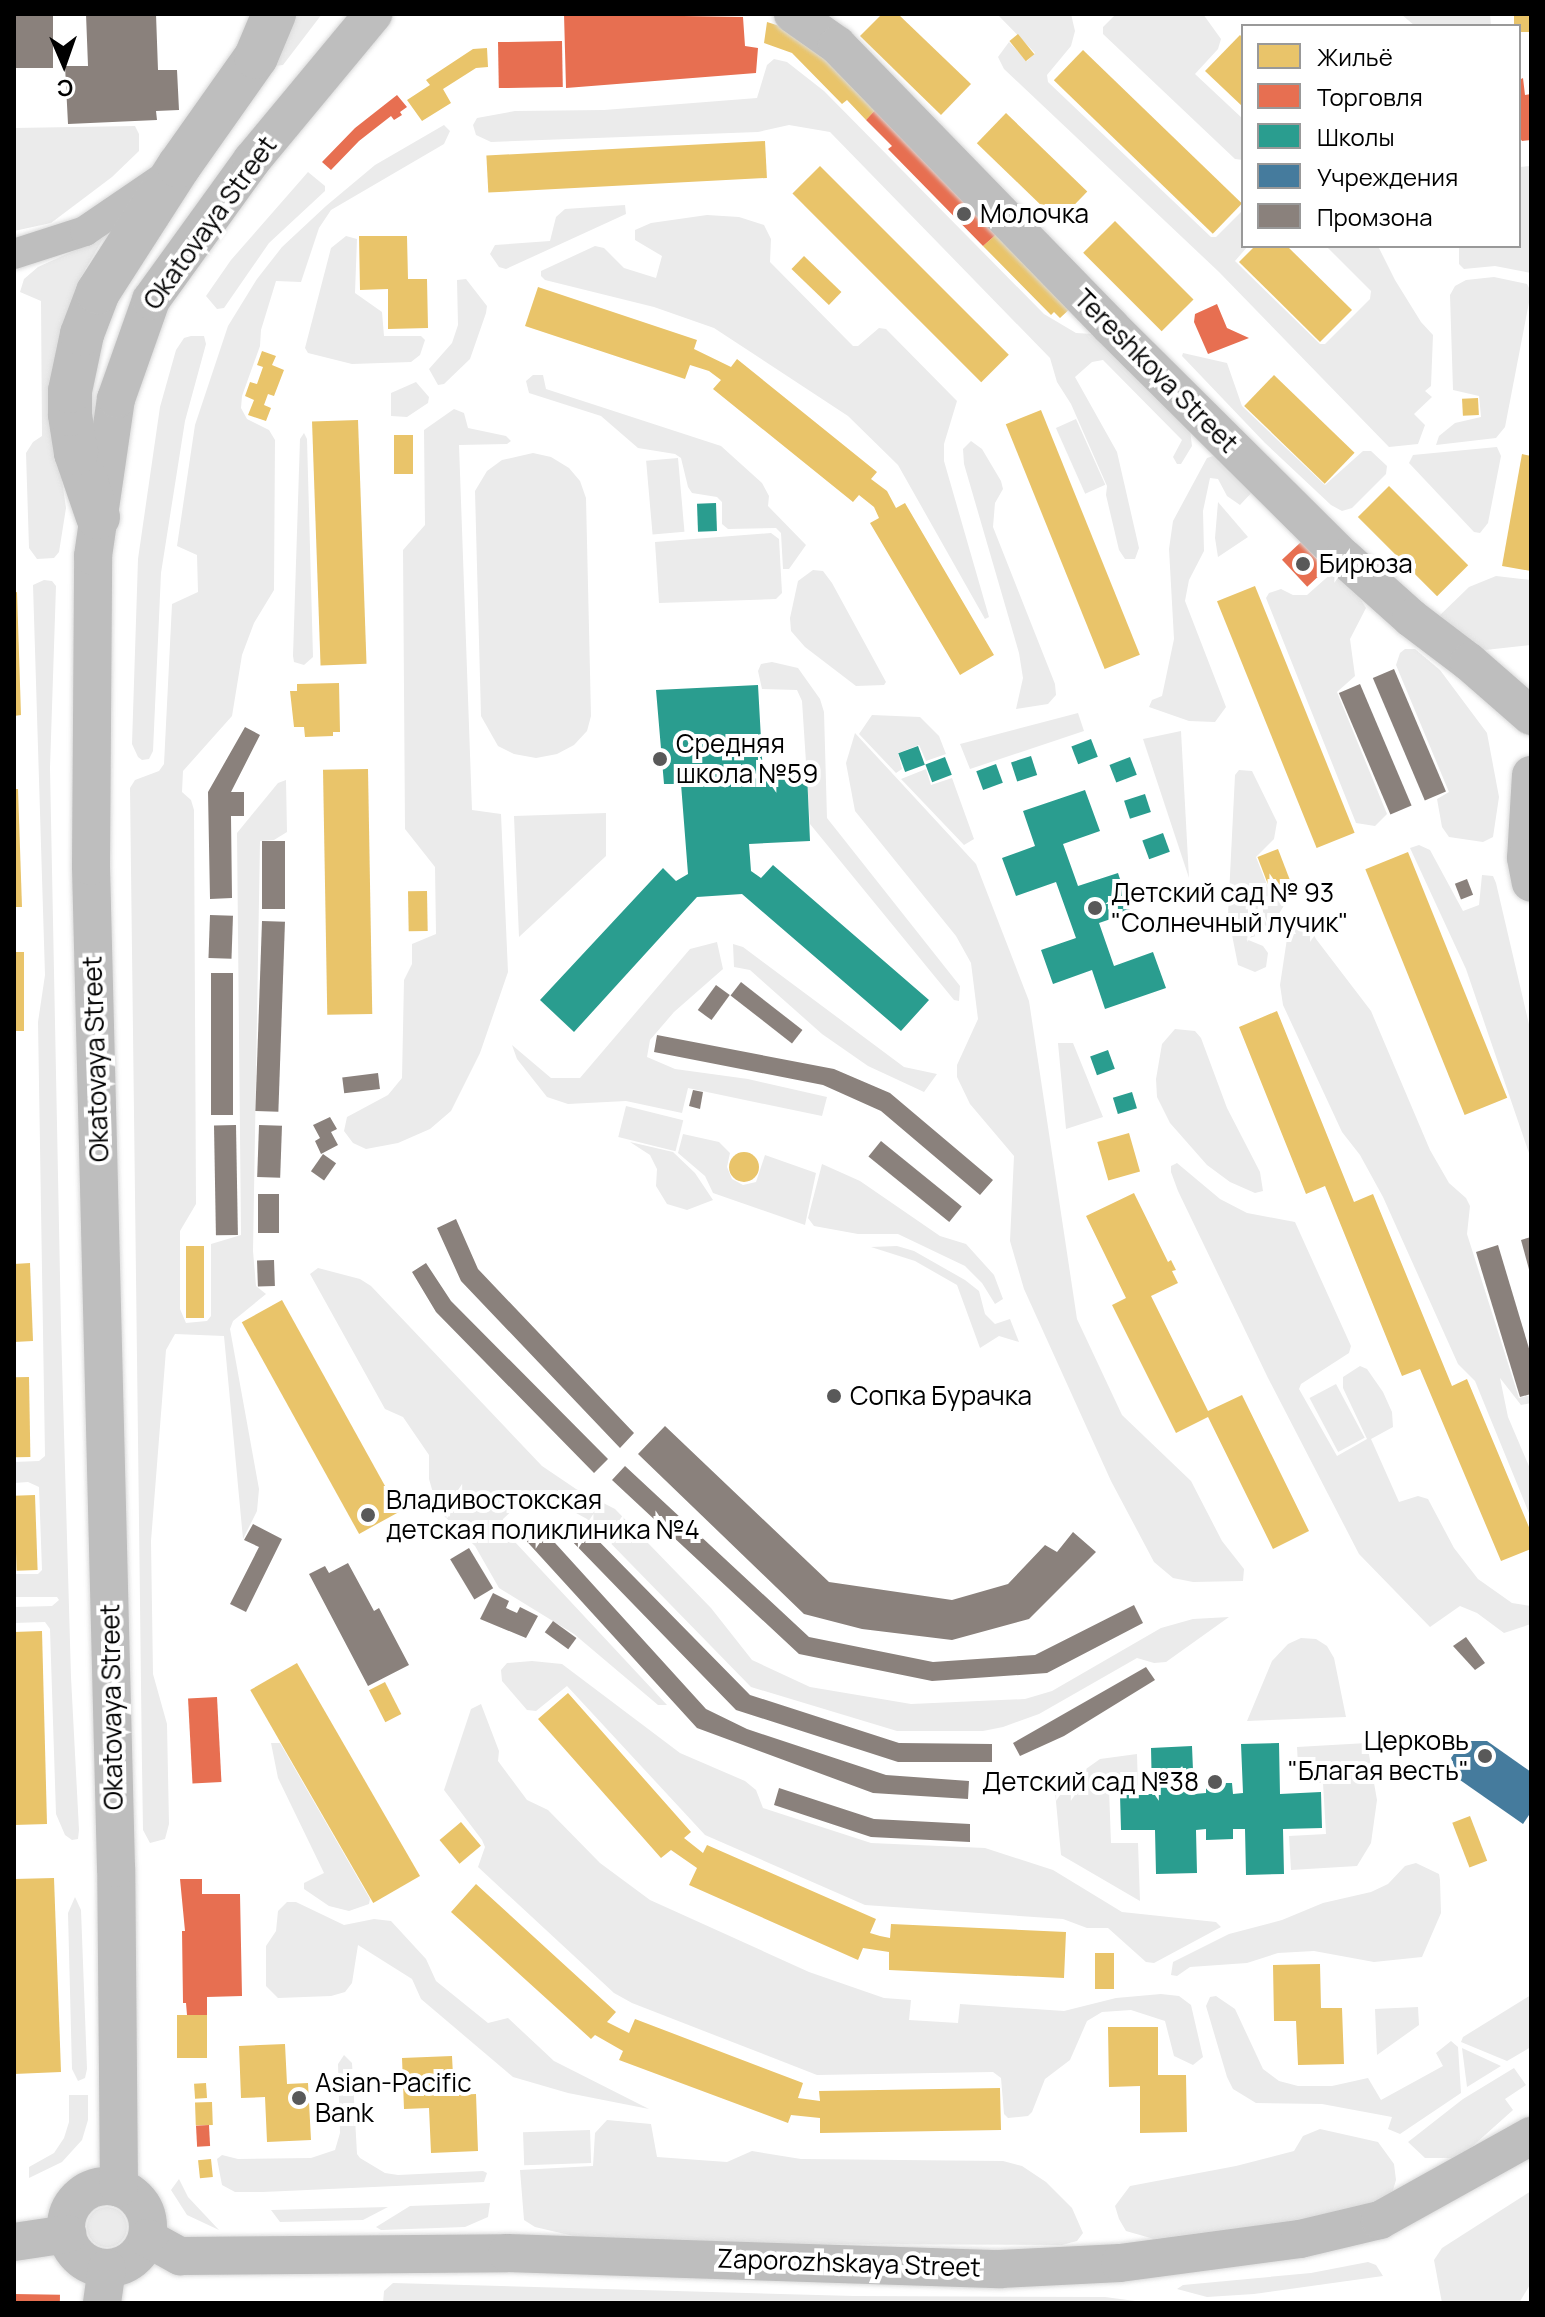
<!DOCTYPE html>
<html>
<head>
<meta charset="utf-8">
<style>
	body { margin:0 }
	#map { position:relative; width:1545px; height:2317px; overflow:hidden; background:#fff; font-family:Manrope,sans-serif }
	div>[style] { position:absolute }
	.green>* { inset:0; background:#ebebeb; transform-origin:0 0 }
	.round { border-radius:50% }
	.homes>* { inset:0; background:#e9c46a; transform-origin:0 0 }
	.shops>* { inset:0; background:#e76f51; transform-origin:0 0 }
	.schools>* { inset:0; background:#2a9d8f; transform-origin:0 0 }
	.public>* { inset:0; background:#457b9d }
	.industry>* { inset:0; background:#8a817c; transform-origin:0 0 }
	.roads { filter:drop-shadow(0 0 2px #dbdbdb) drop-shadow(0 0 2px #dbdbdb) }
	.minor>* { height:30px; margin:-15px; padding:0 15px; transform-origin:15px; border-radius:15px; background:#bebebe }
	.major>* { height:38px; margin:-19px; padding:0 19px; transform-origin:19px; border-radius:19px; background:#bebebe }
	.major>.ring { margin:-19px; padding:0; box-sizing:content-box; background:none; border:38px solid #bebebe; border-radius:50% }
	.highway>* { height:44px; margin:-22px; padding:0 22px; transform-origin:22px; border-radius:22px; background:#bebebe }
	.dots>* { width:22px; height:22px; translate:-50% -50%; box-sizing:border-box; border:4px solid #fff; border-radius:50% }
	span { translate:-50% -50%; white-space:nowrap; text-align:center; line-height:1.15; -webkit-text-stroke:8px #fff; paint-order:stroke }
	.poi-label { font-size:26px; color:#000 }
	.left { translate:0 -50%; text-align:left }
	.right { translate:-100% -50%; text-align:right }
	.street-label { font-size:26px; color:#000 }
	.frame { position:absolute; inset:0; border:16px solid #000; pointer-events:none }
	.legend { position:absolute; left:1241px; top:24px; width:280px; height:224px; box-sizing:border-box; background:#fff; border:2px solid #999; margin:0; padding:10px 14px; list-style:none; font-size:24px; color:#000 }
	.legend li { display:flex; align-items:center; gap:16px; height:40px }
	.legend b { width:40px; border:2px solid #999 }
	.north { position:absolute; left:24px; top:24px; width:80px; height:80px; -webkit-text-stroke:6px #fff; paint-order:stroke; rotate:178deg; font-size:22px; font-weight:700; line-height:32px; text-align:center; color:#000 }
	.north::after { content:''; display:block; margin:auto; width:28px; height:36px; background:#000; clip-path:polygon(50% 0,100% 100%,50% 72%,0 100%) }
</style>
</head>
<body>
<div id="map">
	<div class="green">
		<i style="clip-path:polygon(293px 14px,322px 14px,283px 65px,275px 66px)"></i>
		<i style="clip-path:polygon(997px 14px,1071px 14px,1075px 31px,1071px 46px,1047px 75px,1048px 82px,1211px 237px,1216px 237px,1243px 210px,1243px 246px,1248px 246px,1235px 261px,1320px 344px,1325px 344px,1370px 299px,1371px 291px,1326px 246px,1378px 246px,1395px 280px,1421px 322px,1433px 335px,1431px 386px,1425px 391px,1432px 397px,1414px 414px,1425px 425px,1418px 444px,1389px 447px,1219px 272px,1004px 69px,998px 57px,1009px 42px,1027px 61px,1035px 53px)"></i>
		<i style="clip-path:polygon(1116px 14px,1203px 14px,1221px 39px,1218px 49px,1195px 74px,1243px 119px,1243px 160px,1235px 159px,1103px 34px,1103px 27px)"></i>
		<i style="clip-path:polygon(1401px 14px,1490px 14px,1491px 26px,1415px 26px)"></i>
		<i style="clip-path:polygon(774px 59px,787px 62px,824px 91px,1044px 314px,1076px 333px,1093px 334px,1190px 429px,1192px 446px,1181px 464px,1177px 464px,1173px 457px,1182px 440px,1103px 360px,1092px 362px,1075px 377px,1117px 452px,1139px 548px,1135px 559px,1125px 559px,1119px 550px,1106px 495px,1107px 486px,1071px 404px,1057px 382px,1050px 358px,830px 132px,789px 125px,758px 132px,491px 142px,476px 135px,473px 125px,477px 118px,515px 111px,604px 110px,757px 98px,767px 65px)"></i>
		<i style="clip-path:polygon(444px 125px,450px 131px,444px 144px,331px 210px,319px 228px,301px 282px,276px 281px,261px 330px,260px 346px,242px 396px,241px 408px,247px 419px,269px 430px,275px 440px,274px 590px,254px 623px,242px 655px,232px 716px,183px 771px,182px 792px,191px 800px,194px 810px,196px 1204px,180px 1231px,180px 1309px,186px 1323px,207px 1321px,211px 1316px,211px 1244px,241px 1235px,237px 833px,278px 783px,286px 780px,287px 832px,274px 840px,260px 841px,253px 1251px,256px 1286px,266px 1294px,233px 1321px,230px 1329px,259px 1489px,257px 1511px,243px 1539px,224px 1336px,175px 1334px,166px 1350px,151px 1541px,153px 1674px,167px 1724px,169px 1824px,165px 1839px,150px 1843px,143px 1830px,142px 1766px,130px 788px,135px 780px,159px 771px,164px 764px,172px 604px,198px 592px,197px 555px,177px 546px,195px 425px,228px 326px,257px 279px,282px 247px,326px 206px,375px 165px)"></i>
		<i style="clip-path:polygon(135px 126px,139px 134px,139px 151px,112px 177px,51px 223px,14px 231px,14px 128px)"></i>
		<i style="clip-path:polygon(1531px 166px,1531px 273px,1495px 266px,1464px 269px,1459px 264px,1459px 246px,1519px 246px,1519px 167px)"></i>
		<i style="clip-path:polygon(308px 172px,325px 186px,325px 191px,269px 243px,224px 308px,217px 309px,206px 296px,231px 260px)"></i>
		<i style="clip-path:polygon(625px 205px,626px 214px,506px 269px,499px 267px,490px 254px,495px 245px,550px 241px,556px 217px,565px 209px)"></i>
		<i style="clip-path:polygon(707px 215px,739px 217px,764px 225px,771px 239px,770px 262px,853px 346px,858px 346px,879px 328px,886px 329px,957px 401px,944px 444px,944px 461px,989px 617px,985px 619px,898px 465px,848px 416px,714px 328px,654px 307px,545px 280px,541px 276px,541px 271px,595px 246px,604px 248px,624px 268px,656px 278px,662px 256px,635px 240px,635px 230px,651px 223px)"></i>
		<i style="clip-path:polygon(346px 236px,357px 239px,355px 293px,382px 312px,384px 336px,421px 336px,425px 340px,420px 355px,411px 362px,352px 364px,308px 353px,305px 348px,331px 248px)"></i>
		<i style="clip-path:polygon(104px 237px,77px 284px,64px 329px,53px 416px,66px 508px,59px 552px,54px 558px,37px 559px,29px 548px,26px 453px,33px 442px,42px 436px,41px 301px,20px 292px,24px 279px,38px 267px)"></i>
		<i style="clip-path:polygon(1494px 277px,1527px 284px,1531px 292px,1505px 427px,1496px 438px,1436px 445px,1439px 436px,1455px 423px,1481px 417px,1479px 396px,1453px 390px,1450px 295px,1455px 286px,1466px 280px)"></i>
		<i style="clip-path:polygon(466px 279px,487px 306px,486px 313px,470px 359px,444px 384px,438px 385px,429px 369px,452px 343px,458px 325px,457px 280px)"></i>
		<i style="clip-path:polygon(191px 336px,204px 336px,206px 344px,185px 421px,161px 573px,153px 751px,149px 759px,142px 760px,138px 757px,132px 744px,138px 559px,160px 407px,176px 350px,184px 338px)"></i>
		<i style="clip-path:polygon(1183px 353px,1227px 363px,1242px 406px,1325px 485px,1363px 451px,1371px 451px,1387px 466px,1386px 474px,1352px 508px,1342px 511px,1331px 505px,1265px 443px,1182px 356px)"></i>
		<i style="clip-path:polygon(533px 375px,543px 375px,546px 389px,721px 446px,762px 483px,769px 496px,768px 506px,806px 545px,789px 569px,783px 569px,781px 533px,776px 528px,728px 529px,722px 524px,722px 502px,717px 497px,692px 493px,688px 487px,681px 458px,675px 454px,638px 448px,601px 416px,529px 393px,526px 381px)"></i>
		<i style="clip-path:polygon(416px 382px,429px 397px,428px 403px,407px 417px,391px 416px,391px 393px)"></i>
		<i style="clip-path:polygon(454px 409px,464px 413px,468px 428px,506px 436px,511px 441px,507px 444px,459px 445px,472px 810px,501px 814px,508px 972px,480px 1053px,451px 1111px,430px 1129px,398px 1143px,366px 1149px,353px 1143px,344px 1131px,347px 1117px,388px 1095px,402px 1078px,404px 980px,412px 964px,412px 944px,436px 934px,435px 867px,405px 829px,403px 550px,425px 525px,424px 430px)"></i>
		<i style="left:1076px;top:419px;width:72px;height:22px;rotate:66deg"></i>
		<i style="clip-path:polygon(304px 433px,307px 439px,313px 657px,304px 665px,294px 662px,293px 656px,300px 439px)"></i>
		<i style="clip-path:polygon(971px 441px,982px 449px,1001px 481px,1003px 489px,995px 503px,993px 527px,1055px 684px,1056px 695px,1048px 704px,1016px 709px,1023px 678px,1019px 653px,964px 464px,963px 449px)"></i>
		<i style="clip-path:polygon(1497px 447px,1501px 456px,1488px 523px,1480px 533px,1474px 532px,1409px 463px,1413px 455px)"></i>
		<i style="clip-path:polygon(533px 453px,551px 457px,569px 468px,580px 481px,586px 498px,591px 716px,587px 731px,574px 745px,557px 754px,536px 758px,514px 754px,498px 746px,481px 716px,475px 491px,487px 471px,502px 460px)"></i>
		<i style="clip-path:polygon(1213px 456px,1221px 457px,1254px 490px,1240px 505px,1227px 496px,1218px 479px,1210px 478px,1203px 511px,1204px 551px,1189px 580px,1185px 601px,1226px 707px,1215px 722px,1189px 721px,1149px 707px,1152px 700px,1162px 696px,1174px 639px,1169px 549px,1173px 521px,1207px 458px)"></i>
		<i style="left:678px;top:458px;width:74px;height:32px;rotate:85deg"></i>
		<i style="clip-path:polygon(1218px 502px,1248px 537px,1218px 557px,1215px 538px)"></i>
		<i style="clip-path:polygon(771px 533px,779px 539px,782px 593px,776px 599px,659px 603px,655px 542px)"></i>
		<i style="clip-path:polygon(813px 570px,823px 571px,832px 583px,886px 682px,884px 685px,856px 686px,805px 647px,791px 631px,790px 618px,798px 581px)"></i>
		<i style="clip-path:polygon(1333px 572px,1351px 583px,1366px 608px,1350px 639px,1355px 676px,1337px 692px,1387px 814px,1375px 826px,1356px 823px,1266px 598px,1269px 593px,1281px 589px,1293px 595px,1307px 595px)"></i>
		<i style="clip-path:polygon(1496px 576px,1531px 580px,1531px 645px,1476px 651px,1438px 617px,1469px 587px)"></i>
		<i style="clip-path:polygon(44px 580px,52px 581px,56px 586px,50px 768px,61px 1328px,71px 1677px,79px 1830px,78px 1839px,72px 1840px,65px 1835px,56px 1814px,50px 1629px,45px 1622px,14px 1623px,14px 1607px,52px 1606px,59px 1600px,57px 1597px,14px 1597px,14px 1574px,38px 1574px,42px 1570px,39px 1487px,28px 1482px,14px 1483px,14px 1462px,39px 1461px,45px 1456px,38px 1022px,45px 975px,33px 585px)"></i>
		<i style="clip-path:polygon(1405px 649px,1415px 649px,1440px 670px,1487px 733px,1499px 797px,1493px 837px,1483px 842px,1449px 837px,1442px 827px,1437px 799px,1449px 792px,1396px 665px,1400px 653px)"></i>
		<i style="clip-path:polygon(772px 662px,798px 668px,820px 699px,824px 712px,827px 818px,960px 986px,959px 1001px,954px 1000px,810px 824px,802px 701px,797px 690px,762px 689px,758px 671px,761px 664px)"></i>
		<i style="clip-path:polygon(1078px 713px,1084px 731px,970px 769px,960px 744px)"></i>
		<i style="clip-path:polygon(872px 715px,920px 717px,939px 736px,946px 754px,926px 761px,919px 745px,898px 753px,902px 769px,896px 773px,859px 734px)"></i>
		<i style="clip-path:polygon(1181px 731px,1189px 878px,1143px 739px)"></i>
		<i style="clip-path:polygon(855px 733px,976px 864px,1029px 1001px,1077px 1319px,1122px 1415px,1191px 1481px,1222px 1541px,1244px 1569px,1243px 1581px,1193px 1582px,1173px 1578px,1154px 1562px,1111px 1481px,1024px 1289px,1010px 1241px,1014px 1156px,970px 1104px,957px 1077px,957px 1065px,978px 1019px,971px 963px,956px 936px,855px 811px,846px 763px)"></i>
		<i style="clip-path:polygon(926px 769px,931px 785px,952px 778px,974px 839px,964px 845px,901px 779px)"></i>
		<i style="clip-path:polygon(1239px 770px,1252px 771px,1277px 822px,1274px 839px,1256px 857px,1269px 890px,1283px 885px,1286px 902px,1270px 929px,1258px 899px,1269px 932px,1246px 939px,1263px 946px,1268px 953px,1266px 967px,1255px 972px,1238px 965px,1228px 915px,1235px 775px)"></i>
		<i style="clip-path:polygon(606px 813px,606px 856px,519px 937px,514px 816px)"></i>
		<i style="clip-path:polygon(1419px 845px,1430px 850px,1463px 911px,1479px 905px,1482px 875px,1493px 876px,1496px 883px,1531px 1033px,1531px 1159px,1466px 969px,1410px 848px)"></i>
		<i style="clip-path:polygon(1300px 917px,1304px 917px,1316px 939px,1371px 1011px,1430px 1150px,1449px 1183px,1466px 1198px,1470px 1206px,1467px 1234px,1519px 1398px,1531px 1395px,1531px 1403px,1521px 1405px,1500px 1378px,1508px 1417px,1531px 1471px,1531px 1518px,1475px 1381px,1458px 1364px,1383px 1197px,1360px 1155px,1342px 1132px,1283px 1005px,1280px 985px,1288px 932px)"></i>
		<i style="clip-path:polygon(717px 942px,723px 969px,674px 1012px,650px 1040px,647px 1057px,675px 1069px,748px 1079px,827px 1097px,822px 1116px,688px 1088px,682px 1113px,626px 1101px,568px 1104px,547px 1097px,517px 1059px,512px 1045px,551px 1078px,580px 1078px,690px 949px)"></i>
		<i style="clip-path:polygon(733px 944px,743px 947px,904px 1067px,937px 1074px,924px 1092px,868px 1066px,822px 1034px,750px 970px,734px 967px)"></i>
		<i style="clip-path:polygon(1175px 1029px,1195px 1031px,1201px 1038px,1227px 1108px,1260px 1172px,1263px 1191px,1255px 1193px,1230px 1182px,1207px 1165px,1170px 1123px,1157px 1097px,1156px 1079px,1162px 1044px)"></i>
		<i style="clip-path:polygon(1058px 1043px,1073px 1043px,1103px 1117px,1066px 1129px)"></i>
		<i style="left:626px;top:1106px;width:59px;height:32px;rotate:14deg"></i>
		<i style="clip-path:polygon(683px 1134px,719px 1142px,730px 1153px,727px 1167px,732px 1179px,743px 1185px,756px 1182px,765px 1155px,816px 1173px,805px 1225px,713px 1193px,705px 1176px,678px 1153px)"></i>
		<i style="clip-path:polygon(630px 1142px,673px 1152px,695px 1173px,713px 1200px,687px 1210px,667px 1204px,656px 1186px,657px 1169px,650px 1155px)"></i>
		<i style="clip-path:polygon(1177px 1163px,1220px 1199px,1247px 1213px,1295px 1222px,1351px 1346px,1349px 1353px,1301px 1384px,1299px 1389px,1337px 1456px,1367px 1439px,1343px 1388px,1343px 1377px,1360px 1366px,1367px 1369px,1383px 1392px,1392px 1412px,1393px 1427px,1371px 1439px,1399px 1502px,1418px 1496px,1428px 1499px,1454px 1548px,1478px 1579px,1512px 1603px,1531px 1606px,1531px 1624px,1504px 1633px,1477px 1613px,1460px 1606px,1430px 1627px,1359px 1554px,1268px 1378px,1178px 1191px,1171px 1172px,1171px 1166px)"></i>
		<i style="clip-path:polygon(822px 1164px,860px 1181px,940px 1236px,966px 1244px,994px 1275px,1003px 1299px,995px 1304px,982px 1283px,965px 1266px,898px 1234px,858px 1234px,814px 1226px,808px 1218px)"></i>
		<i style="clip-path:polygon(897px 1246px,914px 1251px,965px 1280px,979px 1291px,985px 1314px,995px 1324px,1010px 1319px,1019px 1342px,999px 1336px,980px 1348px,957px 1285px,915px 1261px,871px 1247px)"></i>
		<i style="clip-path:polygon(318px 1268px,360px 1279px,371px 1286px,542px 1466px,576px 1489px,615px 1509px,711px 1608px,752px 1660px,810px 1687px,911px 1704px,1025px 1699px,1052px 1691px,1161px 1628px,1193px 1619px,1229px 1617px,1166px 1662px,1154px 1663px,1137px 1658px,1039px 1714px,1003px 1727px,983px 1731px,897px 1731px,751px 1687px,587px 1519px,567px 1508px,518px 1505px,503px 1519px,502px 1528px,667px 1705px,658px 1705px,574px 1634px,499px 1588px,475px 1546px,438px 1510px,429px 1479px,429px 1455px,403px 1417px,385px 1409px,310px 1274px)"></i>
		<i style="left:1336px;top:1384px;width:61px;height:30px;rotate:62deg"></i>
		<i style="clip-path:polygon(1301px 1638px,1316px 1639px,1327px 1646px,1334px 1658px,1346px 1717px,1247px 1721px,1272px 1661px,1288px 1644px)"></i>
		<i style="clip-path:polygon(532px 1661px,562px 1664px,680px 1753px,745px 1781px,756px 1790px,763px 1808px,871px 1843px,985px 1848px,1053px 1870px,1122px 1912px,1216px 1922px,1221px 1927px,1154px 1963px,1146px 1962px,1108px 1928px,1087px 1928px,1063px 1919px,865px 1905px,705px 1835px,567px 1686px,536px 1711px,527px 1710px,502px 1681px,501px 1670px,507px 1663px)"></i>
		<i style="clip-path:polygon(481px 1704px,499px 1751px,498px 1761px,527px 1800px,548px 1810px,600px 1863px,650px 1900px,809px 1972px,884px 1998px,911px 2000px,909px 2020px,958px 2023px,960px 2004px,1064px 2011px,1116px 1998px,1161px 1994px,1179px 1996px,1191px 2005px,1203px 2057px,1193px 2065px,1174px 2056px,1165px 2021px,1131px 2010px,1102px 2012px,1087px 2021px,1070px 2060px,1045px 2079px,1032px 2112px,1028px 2116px,1008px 2118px,1004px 2114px,1001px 2078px,993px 2072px,817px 2075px,632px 2003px,614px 1993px,478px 1867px,485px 1847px,482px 1840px,444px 1790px,471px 1709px)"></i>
		<i style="clip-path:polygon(271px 1743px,280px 1743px,370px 1899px,369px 1904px,349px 1911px,329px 1906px,304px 1889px,304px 1883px,324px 1873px,278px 1778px)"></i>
		<i style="clip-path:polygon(1367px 1743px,1377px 1800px,1371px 1843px,1357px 1866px,1291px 1870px,1289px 1836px,1326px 1834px,1323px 1783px,1299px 1783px,1297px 1747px)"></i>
		<i style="clip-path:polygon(1137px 1754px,1138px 1787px,1109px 1789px,1111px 1843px,1138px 1843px,1140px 1901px,1061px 1855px,1055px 1791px,1100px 1759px)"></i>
		<i style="clip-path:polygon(1416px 1863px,1439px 1874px,1440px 1880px,1441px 1913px,1422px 1957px,1374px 1962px,1314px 1951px,1278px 1953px,1247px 1963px,1190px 1967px,1177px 1976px,1171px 1975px,1173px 1962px,1229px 1934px,1282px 1920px,1323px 1903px,1371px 1892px,1388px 1884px,1405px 1866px)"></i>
		<i style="clip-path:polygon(75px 1897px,81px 1910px,87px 2069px,85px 2078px,78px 2081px,72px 2069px,68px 1913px)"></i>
		<i style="clip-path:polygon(287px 1902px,296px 1902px,344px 1925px,374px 1919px,391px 1921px,426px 1959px,436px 1981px,488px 2023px,508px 2018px,554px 2061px,649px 2109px,568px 2093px,513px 2077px,421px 1999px,412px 1979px,358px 1945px,352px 1983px,345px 1992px,331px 1996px,278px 1998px,266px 1986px,266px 1946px,276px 1931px,278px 1911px)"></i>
		<i style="clip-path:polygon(1531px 1995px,1531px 2047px,1507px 2061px,1461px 2042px,1463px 2037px)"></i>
		<i style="clip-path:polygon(1216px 1996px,1235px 2009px,1263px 2069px,1279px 2081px,1298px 2086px,1332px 2086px,1368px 2078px,1381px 2100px,1443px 2066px,1436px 2053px,1451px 2041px,1458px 2047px,1461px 2093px,1400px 2134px,1388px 2129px,1392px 2117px,1322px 2104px,1256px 2103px,1233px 2089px,1227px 2077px,1206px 2006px,1210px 1997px)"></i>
		<i style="clip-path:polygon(1418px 2007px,1419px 2025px,1377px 2055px,1375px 2009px)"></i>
		<i style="clip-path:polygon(1462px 2048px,1501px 2066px,1467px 2087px)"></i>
		<i style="clip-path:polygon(344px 2055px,352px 2063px,357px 2154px,360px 2158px,385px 2173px,398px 2175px,483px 2171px,487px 2173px,484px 2182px,263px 2192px,235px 2192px,222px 2185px,217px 2159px,222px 2155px,238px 2159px,311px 2158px,335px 2150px,340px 2133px,338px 2064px)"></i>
		<i style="clip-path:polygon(1514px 2068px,1526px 2085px,1505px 2099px,1513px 2110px,1466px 2152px,1452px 2158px,1425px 2158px,1408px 2142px,1463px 2099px)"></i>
		<i style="clip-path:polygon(69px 2095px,88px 2095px,88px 2120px,82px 2140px,62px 2162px,29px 2178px,29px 2167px,54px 2153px,64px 2138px,69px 2122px)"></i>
		<i style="clip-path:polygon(607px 2120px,651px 2124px,657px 2157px,727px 2162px,752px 2151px,801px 2159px,1003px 2161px,1022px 2166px,1046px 2182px,1072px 2208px,1083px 2233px,1077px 2241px,1062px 2245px,780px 2244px,582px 2238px,535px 2227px,524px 2220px,520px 2170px,593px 2166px,595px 2133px)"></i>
		<i style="clip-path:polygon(1320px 2129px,1378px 2142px,1394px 2164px,1396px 2180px,1391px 2197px,1379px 2204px,1298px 2223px,1154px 2239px,1126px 2231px,1119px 2219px,1115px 2206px,1130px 2186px,1236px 2166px,1294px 2151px,1303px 2136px)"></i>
		<i style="left:590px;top:2130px;width:33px;height:67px;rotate:88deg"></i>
		<i style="clip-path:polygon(179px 2179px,188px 2197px,219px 2230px,187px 2215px,171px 2190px)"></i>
		<i style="clip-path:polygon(1531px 2191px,1531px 2283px,1519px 2303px,1442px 2303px,1434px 2260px,1442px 2248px)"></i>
		<i style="clip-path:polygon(490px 2203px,488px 2217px,465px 2227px,381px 2230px,376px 2227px,410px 2206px)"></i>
		<i class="round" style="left:87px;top:2207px;width:40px;height:40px"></i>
		<i style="clip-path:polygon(388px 2207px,363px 2220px,280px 2222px,271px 2210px)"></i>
		<i style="clip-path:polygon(1368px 2262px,1376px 2265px,1383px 2276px,1254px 2294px,1207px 2297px,1177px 2289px,1183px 2285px,1311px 2273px)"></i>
		<i style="clip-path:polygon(393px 2283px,854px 2296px,1105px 2297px,1150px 2303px,383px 2303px,384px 2291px)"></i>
	</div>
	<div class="homes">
		<i style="clip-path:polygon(882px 14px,898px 14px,971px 84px,941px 115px,860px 36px)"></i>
		<i style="clip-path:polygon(1514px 14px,1531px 14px,1531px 32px,1519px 32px,1519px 26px,1514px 26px)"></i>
		<i style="clip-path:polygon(767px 22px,805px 34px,877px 108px,866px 120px,847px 100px,842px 104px,792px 53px,764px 43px)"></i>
		<i style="left:1018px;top:34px;width:26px;height:11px;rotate:51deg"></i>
		<i style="clip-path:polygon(1240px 35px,1243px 38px,1243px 107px,1205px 71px)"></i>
		<i style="clip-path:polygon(487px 48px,488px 67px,476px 68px,443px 89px,451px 103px,422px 121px,407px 100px,430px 85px,426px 80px,473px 49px)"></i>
		<i style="left:1083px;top:50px;width:221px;height:42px;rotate:44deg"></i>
		<i style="left:1006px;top:113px;width:113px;height:42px;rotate:44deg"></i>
		<i style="left:765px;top:141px;width:37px;height:279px;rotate:87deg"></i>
		<i style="left:820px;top:166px;width:267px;height:39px;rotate:45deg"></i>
		<i style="left:1115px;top:221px;width:111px;height:45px;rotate:45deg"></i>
		<i style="clip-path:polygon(1000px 231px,1074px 305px,1060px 318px,1054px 312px,1051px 315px,983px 246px)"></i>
		<i style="clip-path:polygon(359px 236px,407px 236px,408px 279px,427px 279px,428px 328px,388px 329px,388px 289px,360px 290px)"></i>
		<i style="clip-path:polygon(1255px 246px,1287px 246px,1352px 310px,1320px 342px,1239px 262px)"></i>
		<i style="left:804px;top:256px;width:52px;height:18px;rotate:44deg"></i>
		<i style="clip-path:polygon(538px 287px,697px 340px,694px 349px,731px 367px,737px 359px,877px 472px,871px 479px,887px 491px,896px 508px,905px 503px,994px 655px,960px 675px,870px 523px,879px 518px,874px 507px,859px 495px,853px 502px,713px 389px,721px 380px,709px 371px,690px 365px,685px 379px,525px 326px)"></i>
		<i style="clip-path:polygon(262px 351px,276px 356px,272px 365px,284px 370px,274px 396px,268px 394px,264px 405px,271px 408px,266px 421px,248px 415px,254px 400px,245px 396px,250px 382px,257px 384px,263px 367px,257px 365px)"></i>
		<i style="left:1274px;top:375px;width:112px;height:43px;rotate:44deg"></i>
		<i style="left:1478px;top:398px;width:17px;height:16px;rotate:87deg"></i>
		<i style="left:1041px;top:410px;width:264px;height:38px;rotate:68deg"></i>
		<i style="left:358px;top:420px;width:244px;height:46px;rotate:88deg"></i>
		<i style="left:394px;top:435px;width:19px;height:39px"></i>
		<i style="clip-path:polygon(1522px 454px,1531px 456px,1531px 571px,1502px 566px)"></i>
		<i style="left:1389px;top:486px;width:112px;height:44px;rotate:45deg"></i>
		<i style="left:1255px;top:586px;width:266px;height:41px;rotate:68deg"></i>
		<i style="clip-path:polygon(17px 592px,21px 715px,14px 716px,14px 593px)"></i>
		<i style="clip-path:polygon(339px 683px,340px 732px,333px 732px,333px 736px,305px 737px,304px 727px,294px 727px,290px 691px,297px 691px,297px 684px)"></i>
		<i style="left:368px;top:769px;width:245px;height:45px;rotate:89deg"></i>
		<i style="clip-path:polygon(14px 789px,18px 789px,22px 907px,14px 907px)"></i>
		<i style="left:1278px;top:849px;width:34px;height:22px;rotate:69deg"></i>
		<i style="left:1408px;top:852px;width:265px;height:46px;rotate:68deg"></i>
		<i style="left:427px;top:891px;width:40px;height:19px;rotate:89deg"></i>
		<i style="left:14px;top:952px;width:10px;height:79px"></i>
		<i style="clip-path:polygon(1277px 1011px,1354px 1202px,1373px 1194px,1452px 1386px,1467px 1379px,1531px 1532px,1531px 1549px,1501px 1561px,1420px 1369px,1402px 1376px,1325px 1186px,1306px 1194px,1239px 1027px)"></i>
		<i style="left:1129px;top:1133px;width:40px;height:33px;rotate:74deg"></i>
		<i class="round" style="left:729px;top:1152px;width:30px;height:30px"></i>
		<i style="clip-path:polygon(1134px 1193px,1168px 1262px,1171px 1260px,1176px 1270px,1172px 1271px,1178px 1283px,1151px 1296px,1208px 1411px,1242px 1395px,1309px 1531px,1273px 1549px,1208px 1417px,1176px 1433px,1112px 1305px,1126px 1298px,1086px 1216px)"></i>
		<i style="left:186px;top:1246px;width:18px;height:72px"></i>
		<i style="clip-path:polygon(30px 1263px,33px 1341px,14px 1342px,14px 1264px)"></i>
		<i style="left:282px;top:1300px;width:242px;height:46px;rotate:61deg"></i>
		<i style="left:29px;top:1377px;width:80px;height:15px;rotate:89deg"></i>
		<i style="left:35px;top:1495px;width:75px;height:21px;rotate:88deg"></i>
		<i style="clip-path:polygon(42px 1631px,47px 1824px,14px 1825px,14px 1632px)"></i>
		<i style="left:297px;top:1663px;width:246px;height:54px;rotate:60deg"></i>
		<i style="left:385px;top:1682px;width:36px;height:18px;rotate:63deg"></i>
		<i style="clip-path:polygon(568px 1693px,691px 1832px,684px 1838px,703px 1853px,707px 1845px,876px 1919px,870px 1933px,880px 1936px,890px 1938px,891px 1924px,1066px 1932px,1064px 1978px,889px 1970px,889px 1952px,863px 1948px,858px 1960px,689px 1885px,697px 1868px,671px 1850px,661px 1858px,538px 1719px)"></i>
		<i style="left:1470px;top:1816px;width:48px;height:19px;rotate:69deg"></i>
		<i style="left:461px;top:1822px;width:31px;height:28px;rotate:50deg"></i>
		<i style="clip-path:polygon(54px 1878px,61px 2072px,14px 2074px,14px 1879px)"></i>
		<i style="clip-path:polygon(476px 1884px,616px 2012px,607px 2022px,629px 2033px,635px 2019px,803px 2083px,798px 2098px,820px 2101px,819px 2091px,1000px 2088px,1001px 2130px,820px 2133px,820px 2118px,791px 2115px,788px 2123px,619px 2060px,623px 2051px,595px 2035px,591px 2039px,451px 1912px)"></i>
		<i style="left:1095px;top:1953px;width:19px;height:36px"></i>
		<i style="clip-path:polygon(1320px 1964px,1321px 2008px,1342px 2008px,1344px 2064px,1298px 2065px,1296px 2021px,1274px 2021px,1273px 1965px)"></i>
		<i style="left:177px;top:2015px;width:30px;height:43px"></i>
		<i style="clip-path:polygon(1108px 2027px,1158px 2027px,1158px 2075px,1186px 2075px,1187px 2132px,1140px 2133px,1140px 2086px,1109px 2087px)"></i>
		<i style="clip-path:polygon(285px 2044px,287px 2084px,308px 2083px,311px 2140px,267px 2142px,265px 2097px,241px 2098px,239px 2046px)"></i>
		<i style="clip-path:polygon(452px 2056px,454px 2095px,476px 2094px,478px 2151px,431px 2153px,429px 2108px,404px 2109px,402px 2058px)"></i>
		<i style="left:206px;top:2083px;width:15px;height:12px;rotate:86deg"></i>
		<i style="left:212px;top:2102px;width:23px;height:17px;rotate:88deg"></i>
		<i style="left:211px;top:2159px;width:18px;height:13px;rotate:84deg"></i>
	</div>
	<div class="shops">
		<i style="clip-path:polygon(564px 14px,743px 17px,745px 46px,758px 48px,756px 73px,566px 88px)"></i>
		<i style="left:562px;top:41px;width:46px;height:64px;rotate:89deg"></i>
		<i style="clip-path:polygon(1523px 78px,1525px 95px,1531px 94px,1531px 140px,1522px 141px,1519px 137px,1519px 80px)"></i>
		<i style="clip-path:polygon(397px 95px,407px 107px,400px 112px,402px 115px,394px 120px,391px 116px,359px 141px,331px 170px,322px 162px,355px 128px)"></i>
		<i style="clip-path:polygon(877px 108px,1000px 231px,983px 246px,888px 149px,892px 146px,866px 120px)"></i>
		<i style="clip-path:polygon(1217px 304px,1227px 328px,1249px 338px,1208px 354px,1194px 322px,1195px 314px)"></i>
		<i style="left:1301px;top:542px;width:37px;height:26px;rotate:47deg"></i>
		<i style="left:217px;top:1697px;width:85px;height:29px;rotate:87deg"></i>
		<i style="clip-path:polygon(180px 1879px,202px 1879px,202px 1894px,240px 1894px,242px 1996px,207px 1997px,207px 2015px,187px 2015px,186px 2003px,183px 2003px,182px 1931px,185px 1931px)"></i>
		<i style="left:209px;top:2125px;width:21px;height:13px;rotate:87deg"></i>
		<i style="left:14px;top:2294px;width:46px;height:9px;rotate:1deg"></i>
	</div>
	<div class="schools">
		<i style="left:716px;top:503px;width:28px;height:19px;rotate:88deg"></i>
		<i style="clip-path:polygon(758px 685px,763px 775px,807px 773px,810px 841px,749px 844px,751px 871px,761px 878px,773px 865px,929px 1000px,901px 1031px,742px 894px,697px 897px,574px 1032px,540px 1000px,663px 868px,676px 881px,688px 874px,681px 784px,664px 784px,656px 690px)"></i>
		<i style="left:1091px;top:739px;width:19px;height:21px;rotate:69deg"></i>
		<i style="left:918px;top:746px;width:20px;height:21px;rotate:70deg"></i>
		<i style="left:1031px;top:756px;width:20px;height:21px;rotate:72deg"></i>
		<i style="left:945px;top:757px;width:19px;height:21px;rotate:69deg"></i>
		<i style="left:1130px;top:757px;width:19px;height:22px;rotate:69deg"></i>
		<i style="left:996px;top:764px;width:20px;height:21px;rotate:70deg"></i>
		<i style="clip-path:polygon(1085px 790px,1100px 831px,1063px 844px,1078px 886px,1118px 873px,1131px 912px,1099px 923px,1114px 966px,1153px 952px,1166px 988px,1105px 1009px,1092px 970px,1053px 984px,1041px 950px,1076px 938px,1056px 882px,1016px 896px,1002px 858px,1035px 846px,1023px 811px)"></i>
		<i style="left:1145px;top:794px;width:19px;height:22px;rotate:72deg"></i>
		<i style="left:1163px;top:833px;width:20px;height:22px;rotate:70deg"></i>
		<i style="left:1108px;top:1050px;width:20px;height:19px;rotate:70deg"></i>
		<i style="left:1132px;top:1092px;width:17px;height:20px;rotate:73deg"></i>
		<i style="clip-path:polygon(1279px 1743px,1280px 1794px,1321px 1792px,1322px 1828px,1283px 1829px,1284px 1874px,1246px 1875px,1245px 1829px,1233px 1829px,1233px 1839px,1206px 1840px,1206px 1829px,1196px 1830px,1197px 1873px,1156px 1874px,1155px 1830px,1121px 1830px,1120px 1795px,1152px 1794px,1151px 1748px,1192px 1746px,1194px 1794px,1206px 1793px,1206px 1783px,1232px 1783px,1233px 1794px,1243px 1793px,1241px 1744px)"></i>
	</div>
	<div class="public">
		<i style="clip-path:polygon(1463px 1741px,1487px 1741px,1531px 1772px,1531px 1812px,1523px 1824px,1460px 1780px,1451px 1758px)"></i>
	</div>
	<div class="industry">
		<i style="left:14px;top:14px;width:39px;height:54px"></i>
		<i style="clip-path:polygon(86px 14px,156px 14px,158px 70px,177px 70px,179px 110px,156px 111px,157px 120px,68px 124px,65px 66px,88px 66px)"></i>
		<i style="left:1394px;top:669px;width:133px;height:23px;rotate:67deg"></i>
		<i style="left:1360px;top:684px;width:132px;height:23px;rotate:67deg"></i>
		<i style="clip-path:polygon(245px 727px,260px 735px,231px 792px,244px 792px,244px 816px,231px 816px,232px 898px,210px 899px,208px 792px)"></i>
		<i style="left:262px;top:841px;width:23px;height:68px"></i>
		<i style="left:1467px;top:879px;width:17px;height:13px;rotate:69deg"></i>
		<i style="left:210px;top:915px;width:23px;height:43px;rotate:2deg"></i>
		<i style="left:262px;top:921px;width:23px;height:190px;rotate:2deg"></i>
		<i style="left:211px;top:973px;width:22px;height:142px"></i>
		<i style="left:741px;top:982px;width:78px;height:17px;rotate:38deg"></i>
		<i style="left:716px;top:985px;width:17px;height:31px;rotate:36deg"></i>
		<i style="clip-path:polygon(657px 1035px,834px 1069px,890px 1093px,993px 1180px,980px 1195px,881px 1111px,823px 1085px,654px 1052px)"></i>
		<i style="left:378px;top:1073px;width:16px;height:36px;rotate:83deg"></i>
		<i style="clip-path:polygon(693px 1090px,703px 1092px,700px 1109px,689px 1106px)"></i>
		<i style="clip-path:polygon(330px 1117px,337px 1129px,331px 1132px,338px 1145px,321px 1154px,315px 1141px,320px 1138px,313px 1125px)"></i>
		<i style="left:236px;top:1125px;width:110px;height:22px;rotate:89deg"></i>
		<i style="left:259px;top:1125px;width:23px;height:52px;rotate:2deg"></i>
		<i style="left:881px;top:1141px;width:104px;height:20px;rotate:39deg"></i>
		<i style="left:323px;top:1154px;width:16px;height:21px;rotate:35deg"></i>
		<i style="left:258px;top:1194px;width:21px;height:39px"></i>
		<i style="clip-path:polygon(456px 1219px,478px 1269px,634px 1433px,620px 1448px,461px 1281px,437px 1228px)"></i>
		<i style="clip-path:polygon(1531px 1237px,1531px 1272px,1530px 1273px,1521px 1240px)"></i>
		<i style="clip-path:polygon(1498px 1245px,1531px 1355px,1531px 1394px,1520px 1397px,1476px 1252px)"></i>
		<i style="left:274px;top:1260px;width:26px;height:17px;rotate:88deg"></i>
		<i style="clip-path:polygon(426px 1263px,451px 1301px,608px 1459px,594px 1473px,436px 1312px,412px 1272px)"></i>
		<i style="clip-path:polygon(665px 1426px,829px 1582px,952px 1600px,1008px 1584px,1045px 1545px,1057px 1552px,1073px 1532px,1096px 1552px,1029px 1619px,952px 1640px,862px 1629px,804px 1614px,638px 1454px)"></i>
		<i style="clip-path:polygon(625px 1466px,809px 1637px,933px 1662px,1035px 1655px,1134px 1605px,1143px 1623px,1047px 1673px,932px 1681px,799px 1654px,612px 1480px)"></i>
		<i style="clip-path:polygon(536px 1522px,706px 1709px,747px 1729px,886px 1775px,969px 1781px,968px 1799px,873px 1793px,697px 1728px,521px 1535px)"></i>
		<i style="clip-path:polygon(580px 1522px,750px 1695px,899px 1743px,992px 1744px,992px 1762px,898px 1762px,736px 1710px,566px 1535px)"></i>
		<i style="clip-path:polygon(253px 1524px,282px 1539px,246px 1612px,230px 1604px,259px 1547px,244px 1540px)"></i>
		<i style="left:469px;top:1548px;width:47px;height:22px;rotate:59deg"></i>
		<i style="clip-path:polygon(348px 1563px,374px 1611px,379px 1608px,409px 1665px,368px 1686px,309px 1574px,325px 1566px,329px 1573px)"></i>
		<i style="clip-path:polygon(493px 1593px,509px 1601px,506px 1608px,517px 1613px,520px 1607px,538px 1616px,526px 1638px,480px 1619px)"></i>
		<i style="left:553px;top:1621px;width:29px;height:14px;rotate:36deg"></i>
		<i style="clip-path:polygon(1466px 1637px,1485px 1663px,1475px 1670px,1453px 1646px)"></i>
		<i style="clip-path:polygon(1146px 1667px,1155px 1680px,1064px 1736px,1020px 1756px,1013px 1743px)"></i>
		<i style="clip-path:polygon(779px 1788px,874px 1819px,970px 1824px,970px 1842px,871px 1837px,774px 1805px)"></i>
	</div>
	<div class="roads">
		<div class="minor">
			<i style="left:14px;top:254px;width:75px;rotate:-17.9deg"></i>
			<i style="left:85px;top:231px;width:96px;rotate:-34.4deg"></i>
		</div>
		<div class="major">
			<i style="left:793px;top:14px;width:54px;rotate:35.2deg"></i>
			<i style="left:837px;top:45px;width:392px;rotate:45.8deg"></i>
			<i style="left:1110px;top:326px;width:330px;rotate:44.8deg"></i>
			<i style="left:1344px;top:558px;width:90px;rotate:41.8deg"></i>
			<i style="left:1411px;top:618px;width:73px;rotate:37.2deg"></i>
			<i style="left:1469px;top:662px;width:82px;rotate:41.1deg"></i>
			<i style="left:1531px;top:775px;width:83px;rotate:93.4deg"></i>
			<i style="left:1526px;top:858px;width:25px;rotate:79deg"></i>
			<i class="ring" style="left:66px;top:2186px;width:44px;height:44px"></i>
			<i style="left:119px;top:2188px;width:320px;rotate:-90.5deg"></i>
			<i style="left:116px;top:1868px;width:1002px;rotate:-91.43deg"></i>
			<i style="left:91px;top:866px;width:310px;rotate:-89.6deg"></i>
			<i style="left:93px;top:556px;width:159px;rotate:-81.7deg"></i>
			<i style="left:116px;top:399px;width:105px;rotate:-70.5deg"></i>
			<i style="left:151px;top:300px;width:173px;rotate:-54.2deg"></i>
			<i style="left:252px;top:160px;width:190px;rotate:-50.3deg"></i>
			<i style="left:147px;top:2238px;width:38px;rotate:29deg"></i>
			<i style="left:180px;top:2256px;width:327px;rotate:-0.5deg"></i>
			<i style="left:507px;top:2253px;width:493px;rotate:1.9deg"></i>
			<i style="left:1000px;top:2269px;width:120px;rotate:-2.9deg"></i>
			<i style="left:1120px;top:2263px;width:182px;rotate:-7.6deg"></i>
			<i style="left:1300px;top:2239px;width:82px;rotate:-13.4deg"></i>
			<i style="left:1380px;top:2220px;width:173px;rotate:-29.1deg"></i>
			<i style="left:14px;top:2242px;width:54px;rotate:-8.6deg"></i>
			<i style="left:102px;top:2303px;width:35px;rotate:-82deg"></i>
		</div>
		<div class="highway">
			<i style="left:98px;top:517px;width:68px;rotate:-109deg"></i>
			<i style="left:76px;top:453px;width:39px;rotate:-99deg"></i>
			<i style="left:70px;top:414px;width:23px;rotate:-90deg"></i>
			<i style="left:70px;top:391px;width:58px;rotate:-78.1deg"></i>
			<i style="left:82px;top:334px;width:45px;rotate:-69.1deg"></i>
			<i style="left:98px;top:292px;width:150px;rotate:-57.3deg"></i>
			<i style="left:179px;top:166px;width:133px;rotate:-54.8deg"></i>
			<i style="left:256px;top:57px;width:47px;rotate:-67.3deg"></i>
		</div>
	</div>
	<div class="dots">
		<i style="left:964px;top:214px;background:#595959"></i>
		<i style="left:1303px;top:564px;background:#595959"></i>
		<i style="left:660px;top:759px;background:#595959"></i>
		<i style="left:1095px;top:908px;background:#595959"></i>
		<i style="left:834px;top:1396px;background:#595959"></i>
		<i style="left:368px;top:1515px;background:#595959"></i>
		<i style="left:1485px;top:1756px;background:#595959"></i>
		<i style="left:1215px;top:1782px;background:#595959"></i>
		<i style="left:299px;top:2098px;background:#595959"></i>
	</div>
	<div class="poi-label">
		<span class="left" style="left:980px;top:214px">Молочка</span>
		<span class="left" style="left:1319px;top:564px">Бирюза</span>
		<span class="left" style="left:676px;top:759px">Средняя<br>школа №59</span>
		<span class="left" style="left:1111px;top:908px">Детский сад № 93<br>"Солнечный лучик"</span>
		<span class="left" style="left:850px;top:1396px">Сопка Бурачка</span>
		<span class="left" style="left:386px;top:1515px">Владивостокская<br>детская поликлиника №4</span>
		<span class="right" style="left:1469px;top:1756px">Церковь<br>"Благая весть"</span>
		<span class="right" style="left:1199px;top:1782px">Детский сад №38</span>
		<span class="left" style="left:315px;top:2098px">Asian-Pacific<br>Bank</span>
	</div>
	<div class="street-label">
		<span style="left:210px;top:223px;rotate:-54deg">Okatovaya Street</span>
		<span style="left:1156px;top:371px;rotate:45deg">Tereshkova Street</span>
		<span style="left:96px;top:1059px;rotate:-92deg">Okatovaya Street</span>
		<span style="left:112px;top:1707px;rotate:-91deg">Okatovaya Street</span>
		<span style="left:849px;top:2263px;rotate:2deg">Zaporozhskaya Street</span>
	</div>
	<div class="frame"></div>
	<ul class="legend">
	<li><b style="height:22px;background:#e9c46a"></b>Жильё</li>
	<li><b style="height:22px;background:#e76f51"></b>Торговля</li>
	<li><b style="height:22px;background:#2a9d8f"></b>Школы</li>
	<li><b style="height:22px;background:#457b9d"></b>Учреждения</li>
	<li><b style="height:22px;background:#8a817c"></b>Промзона</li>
	</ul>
	<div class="north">С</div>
</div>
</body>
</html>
